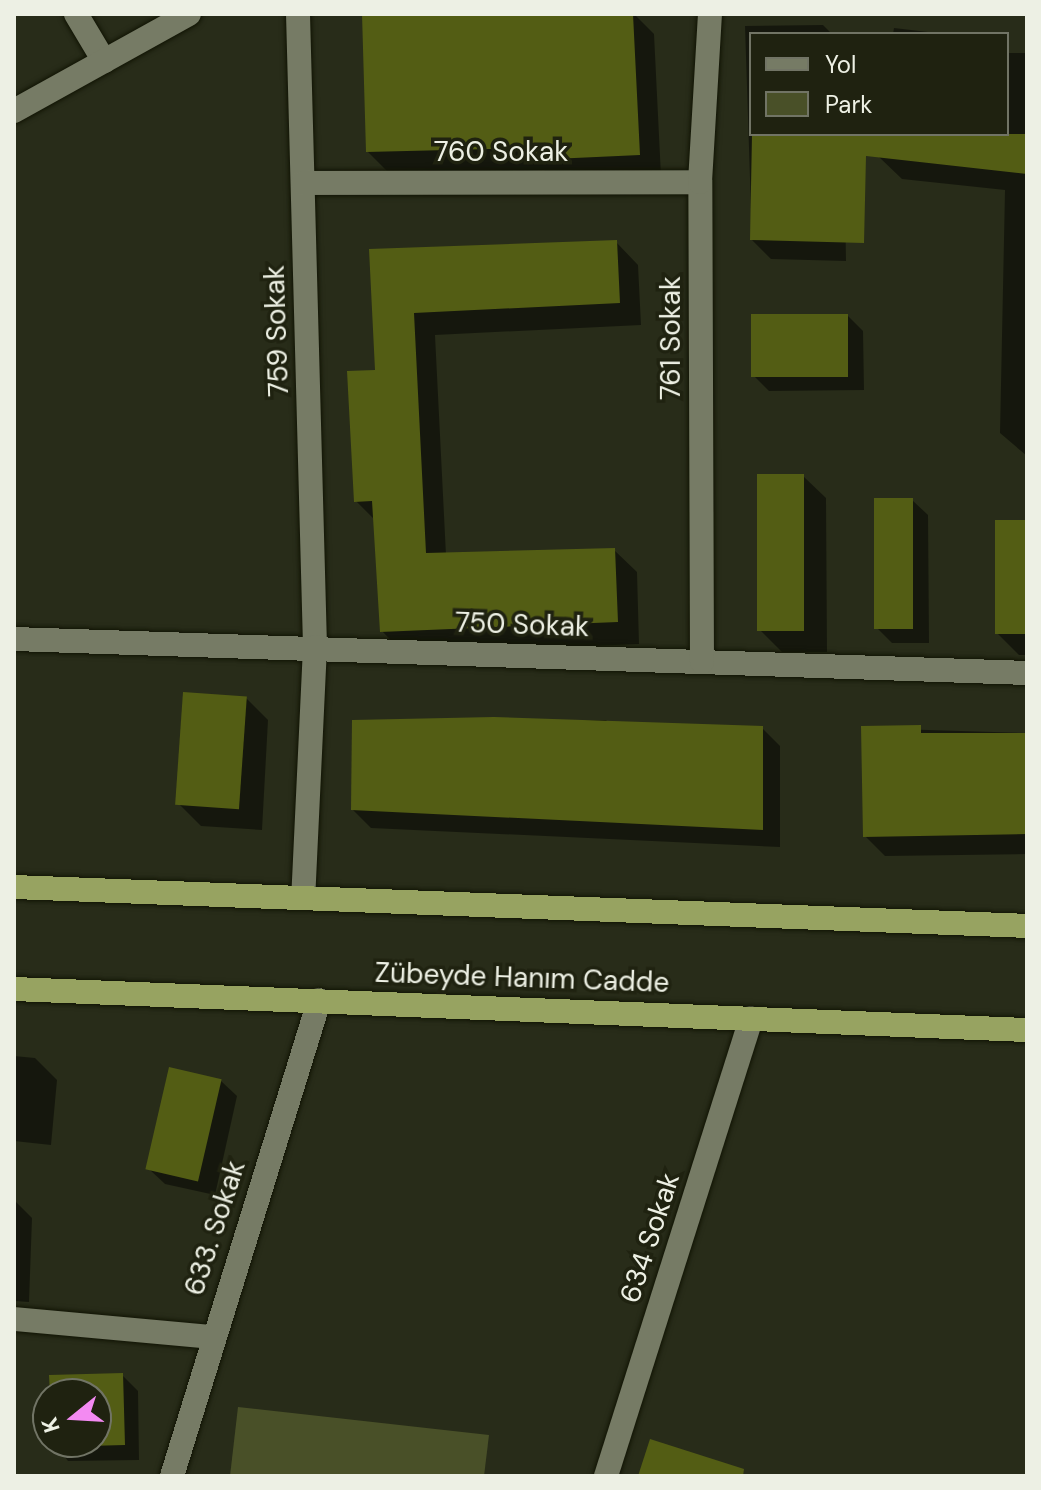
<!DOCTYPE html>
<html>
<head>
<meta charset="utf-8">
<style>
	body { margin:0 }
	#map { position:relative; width:1041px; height:1490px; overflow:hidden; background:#282c19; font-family:"DM Sans",sans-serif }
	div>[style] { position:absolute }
	.green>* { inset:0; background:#495028 }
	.shadow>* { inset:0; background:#0007 }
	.building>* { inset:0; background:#535d14; transform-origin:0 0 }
	.roads { filter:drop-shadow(0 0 2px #111404) drop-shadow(0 0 2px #111404) }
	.minor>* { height:24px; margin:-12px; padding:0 12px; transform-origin:12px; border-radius:12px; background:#767b65 }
	.highway>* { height:24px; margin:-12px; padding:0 12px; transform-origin:12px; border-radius:12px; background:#97a361 }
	span { translate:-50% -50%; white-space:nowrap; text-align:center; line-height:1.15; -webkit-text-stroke:7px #1f2210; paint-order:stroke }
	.street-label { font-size:28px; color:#edf0e4 }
	.frame { position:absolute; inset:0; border:16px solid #edf0e4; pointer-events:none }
	.legend { position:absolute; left:749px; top:32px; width:260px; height:104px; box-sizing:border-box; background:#1f2210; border:2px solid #717465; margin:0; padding:10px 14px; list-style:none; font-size:24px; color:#edf0e4 }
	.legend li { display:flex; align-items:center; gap:16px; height:40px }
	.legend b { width:40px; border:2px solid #717465 }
	.north { position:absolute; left:32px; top:1378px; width:80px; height:80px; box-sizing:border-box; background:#1f2210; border:2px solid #717465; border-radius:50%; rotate:252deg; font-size:22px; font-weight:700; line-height:32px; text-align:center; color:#edf0e4 }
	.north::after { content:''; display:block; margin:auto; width:28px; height:36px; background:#f38af2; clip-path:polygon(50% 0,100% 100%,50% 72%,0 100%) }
</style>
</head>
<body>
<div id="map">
	<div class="green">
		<i style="clip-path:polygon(238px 1407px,489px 1435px,484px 1476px,230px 1476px)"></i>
	</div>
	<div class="shadow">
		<i style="clip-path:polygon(364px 14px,634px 14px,654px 34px,661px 176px,555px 182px,544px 170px,390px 174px,368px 152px)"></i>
		<i style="clip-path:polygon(823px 25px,832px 34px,751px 34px,751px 134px,844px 134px,846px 261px,771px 259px,752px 240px,745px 26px)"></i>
		<i style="clip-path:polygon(894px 28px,945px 34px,893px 34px)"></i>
		<i style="clip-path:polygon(1007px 53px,1027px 53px,1027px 456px,1000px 433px,1005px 190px,902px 179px,879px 157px,882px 134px,1007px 134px)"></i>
		<i style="clip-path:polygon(616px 242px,638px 265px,641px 325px,435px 335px,446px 555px,614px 550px,637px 572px,639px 644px,404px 654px,382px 631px,375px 520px,356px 501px,377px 372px,371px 250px)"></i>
		<i style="clip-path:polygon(848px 316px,863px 331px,864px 390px,769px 391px,754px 376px)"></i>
		<i style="clip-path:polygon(803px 476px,826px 498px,827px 652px,782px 652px,760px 630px)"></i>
		<i style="clip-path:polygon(912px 500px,928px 515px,929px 643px,892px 643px,877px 628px)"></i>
		<i style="clip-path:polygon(1027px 522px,1027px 655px,1019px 655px,997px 633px)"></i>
		<i style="clip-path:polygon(246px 698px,268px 720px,262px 830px,201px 826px,179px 804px)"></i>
		<i style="clip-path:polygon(606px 720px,613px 727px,762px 728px,780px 746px,780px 847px,371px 828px,353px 810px,354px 722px)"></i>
		<i style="clip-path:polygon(863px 728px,1027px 733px,1027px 854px,885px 856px,865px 836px)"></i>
		<i style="clip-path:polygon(14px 1056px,35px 1058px,57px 1080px,51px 1145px,14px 1141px)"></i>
		<i style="clip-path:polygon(221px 1081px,237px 1096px,215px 1195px,165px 1184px,149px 1169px)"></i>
		<i style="clip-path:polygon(14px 1200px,32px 1218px,29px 1302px,14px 1301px)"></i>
		<i style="clip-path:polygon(122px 1375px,138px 1391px,139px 1460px,68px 1461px,53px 1442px,96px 1442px,96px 1394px,51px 1394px)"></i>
	</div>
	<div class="building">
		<i style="clip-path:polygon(362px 14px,633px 14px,640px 155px,531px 160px,531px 148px,366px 152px)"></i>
		<i style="clip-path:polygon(752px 134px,1027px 134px,1027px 174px,866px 156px,864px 243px,750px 240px)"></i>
		<i style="clip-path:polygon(617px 240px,620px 303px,414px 313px,426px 553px,615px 548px,618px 622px,380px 632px,372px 501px,354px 502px,347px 371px,375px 370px,369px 249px)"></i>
		<i style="left:751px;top:314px;width:97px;height:63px"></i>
		<i style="left:757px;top:474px;width:47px;height:157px"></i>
		<i style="left:874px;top:498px;width:39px;height:131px"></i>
		<i style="left:995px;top:520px;width:32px;height:114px"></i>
		<i style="left:183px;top:692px;width:64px;height:113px;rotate:4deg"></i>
		<i style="clip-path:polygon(494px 717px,763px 726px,763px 830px,351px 810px,352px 720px)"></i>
		<i style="clip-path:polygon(921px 725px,921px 733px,1027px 733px,1027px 834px,863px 837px,861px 726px)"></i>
		<i style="left:169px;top:1067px;width:54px;height:105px;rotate:13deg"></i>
		<i style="clip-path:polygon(123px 1373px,125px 1445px,51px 1447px,96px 1442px,96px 1394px,50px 1394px,49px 1375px)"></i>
		<i style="clip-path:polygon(650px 1439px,744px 1469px,743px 1476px,638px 1476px)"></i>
	</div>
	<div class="roads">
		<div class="minor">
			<i style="left:76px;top:14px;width:55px;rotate:59.2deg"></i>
			<i style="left:298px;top:14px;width:633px;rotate:88.46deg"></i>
			<i style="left:315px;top:647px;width:251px;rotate:92.7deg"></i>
			<i style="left:14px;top:111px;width:200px;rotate:-29deg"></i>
			<i style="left:303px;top:183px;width:397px;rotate:-0.1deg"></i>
			<i style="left:14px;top:639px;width:1014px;rotate:1.92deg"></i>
			<i style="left:702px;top:662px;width:480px;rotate:-90.2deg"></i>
			<i style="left:700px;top:182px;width:168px;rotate:-86.6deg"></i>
			<i style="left:14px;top:1319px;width:199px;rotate:5.2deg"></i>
			<i style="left:172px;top:1476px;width:498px;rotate:-72.8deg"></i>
			<i style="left:606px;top:1476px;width:480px;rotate:-72.4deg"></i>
		</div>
		<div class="highway">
			<i style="left:14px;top:887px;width:1014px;rotate:2.2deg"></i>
			<i style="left:14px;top:989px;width:1014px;rotate:2.32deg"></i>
		</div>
	</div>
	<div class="street-label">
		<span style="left:501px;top:152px">760 Sokak</span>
		<span style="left:277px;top:331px;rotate:-92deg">759 Sokak</span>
		<span style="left:671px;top:338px;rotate:-90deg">761 Sokak</span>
		<span style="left:522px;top:625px;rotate:2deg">750 Sokak</span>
		<span style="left:522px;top:978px;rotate:2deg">Zübeyde Hanım Cadde</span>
		<span style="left:215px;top:1228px;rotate:-72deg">633. Sokak</span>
		<span style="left:650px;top:1238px;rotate:-72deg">634 Sokak</span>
	</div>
	<div class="frame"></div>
	<ul class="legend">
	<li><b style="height:10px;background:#767b65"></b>Yol</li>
	<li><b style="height:22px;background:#495028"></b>Park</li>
	</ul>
	<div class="north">K</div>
</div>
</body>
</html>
